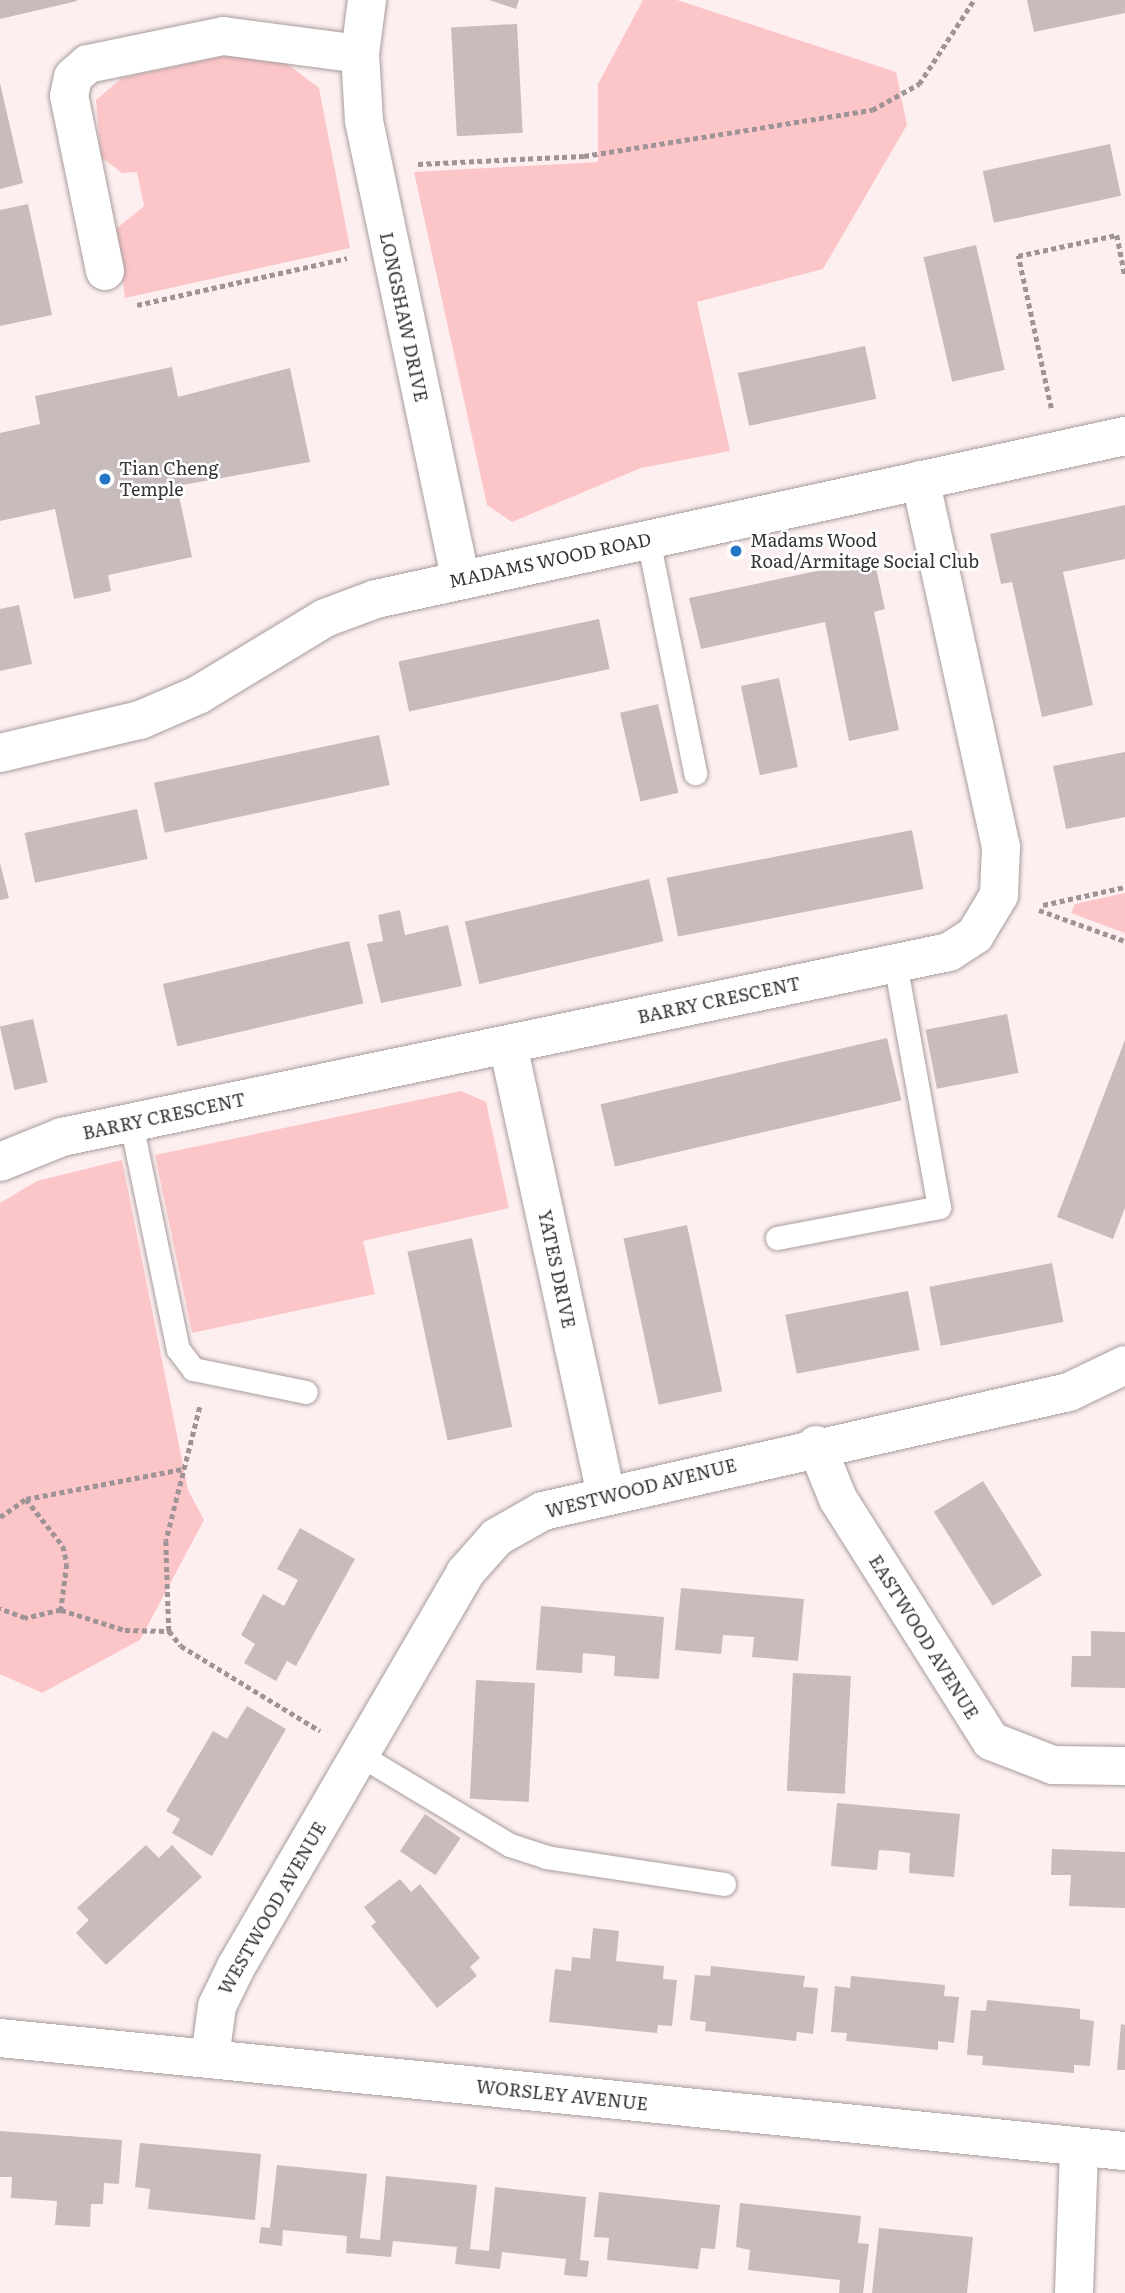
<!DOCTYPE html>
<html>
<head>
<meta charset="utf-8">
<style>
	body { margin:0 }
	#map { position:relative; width:1125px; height:2293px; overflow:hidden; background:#fdeff0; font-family:Literata,serif }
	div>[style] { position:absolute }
	.green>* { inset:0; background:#fcc6c9 }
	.building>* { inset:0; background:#c8bbbc; transform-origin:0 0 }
	.path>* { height:4.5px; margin-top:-2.25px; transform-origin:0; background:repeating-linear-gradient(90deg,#9e9495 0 5px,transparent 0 8.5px) }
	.roads { filter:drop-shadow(0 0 2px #a89c9c) drop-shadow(0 0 2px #a89c9c) }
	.service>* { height:23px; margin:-11.5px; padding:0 11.5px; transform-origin:11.5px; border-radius:11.5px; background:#fff }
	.minor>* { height:38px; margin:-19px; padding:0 19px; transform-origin:19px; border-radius:19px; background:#fff }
	.tertiary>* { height:38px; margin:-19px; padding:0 19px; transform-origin:19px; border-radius:19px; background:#fff }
	.dots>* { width:19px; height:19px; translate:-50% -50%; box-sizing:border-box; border:4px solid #fff; border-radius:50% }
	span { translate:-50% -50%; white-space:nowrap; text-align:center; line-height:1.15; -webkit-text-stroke:5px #fff; paint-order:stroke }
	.street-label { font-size:18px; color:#393434 }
	.poi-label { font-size:18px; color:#393434 }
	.left { translate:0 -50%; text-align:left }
</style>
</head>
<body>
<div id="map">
	<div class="green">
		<i style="clip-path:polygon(643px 0,677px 0,896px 72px,907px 125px,823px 269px,697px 302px,730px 451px,641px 468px,512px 522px,487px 505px,414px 172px,598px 162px,598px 84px)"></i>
		<i style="clip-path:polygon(233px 54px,286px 63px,319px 88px,350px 248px,125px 298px,116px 229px,144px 206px,137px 172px,122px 173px,101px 157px,96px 100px,122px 78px)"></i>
		<i style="clip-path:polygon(1125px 893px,1125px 933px,1071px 913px,1075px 904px)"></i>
		<i style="clip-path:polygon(461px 1091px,486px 1102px,509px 1208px,363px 1241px,375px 1294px,192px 1333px,155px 1155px)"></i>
		<i style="clip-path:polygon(122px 1160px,188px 1490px,204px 1520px,140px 1640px,42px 1693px,0 1674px,0 1203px,37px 1181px)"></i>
	</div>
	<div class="building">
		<i style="clip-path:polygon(0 0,77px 0,77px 1px,0 19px)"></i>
		<i style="clip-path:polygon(489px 0,519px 0,516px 9px)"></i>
		<i style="clip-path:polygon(1027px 0,1125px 0,1125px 13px,1034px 32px)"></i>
		<i style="left:517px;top:24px;width:109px;height:66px;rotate:87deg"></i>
		<i style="clip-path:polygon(0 83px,23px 183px,0 189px)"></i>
		<i style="left:1110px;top:144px;width:53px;height:130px;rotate:78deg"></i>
		<i style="clip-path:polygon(28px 204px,52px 315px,0 326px,0 210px)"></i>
		<i style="left:976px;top:245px;width:128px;height:54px;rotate:77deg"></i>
		<i style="left:865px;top:346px;width:54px;height:130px;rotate:78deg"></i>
		<i style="clip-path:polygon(172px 367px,178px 397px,290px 368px,310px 462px,177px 486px,192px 557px,108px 575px,111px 591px,74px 599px,55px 509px,0 521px,0 433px,40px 424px,35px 396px)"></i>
		<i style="clip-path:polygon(1125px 505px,1125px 559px,1063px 572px,1093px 705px,1042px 717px,1012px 582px,1001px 584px,990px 534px)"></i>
		<i style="clip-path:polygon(874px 559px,885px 609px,874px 612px,899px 730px,849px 741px,825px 622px,701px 649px,689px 598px)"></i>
		<i style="clip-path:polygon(19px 605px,32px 664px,0 671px,0 609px)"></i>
		<i style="left:599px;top:619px;width:51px;height:205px;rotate:78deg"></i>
		<i style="left:779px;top:678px;width:91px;height:39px;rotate:78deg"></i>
		<i style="left:658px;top:704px;width:91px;height:39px;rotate:77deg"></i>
		<i style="left:379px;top:735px;width:51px;height:230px;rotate:78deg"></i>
		<i style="clip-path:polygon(1125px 752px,1125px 817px,1066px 829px,1053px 766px)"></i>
		<i style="left:137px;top:809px;width:51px;height:115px;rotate:78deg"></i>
		<i style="left:912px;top:830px;width:60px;height:250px;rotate:79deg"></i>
		<i style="clip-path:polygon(0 863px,9px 898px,0 900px)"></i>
		<i style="left:649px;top:879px;width:64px;height:189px;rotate:77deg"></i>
		<i style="clip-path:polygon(400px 910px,405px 935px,448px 925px,462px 986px,381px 1003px,367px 944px,383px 941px,378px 915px)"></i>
		<i style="left:349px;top:941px;width:64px;height:191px;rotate:77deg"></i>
		<i style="left:1007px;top:1014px;width:60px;height:83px;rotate:79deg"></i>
		<i style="left:33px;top:1019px;width:65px;height:34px;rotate:77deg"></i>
		<i style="left:887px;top:1038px;width:64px;height:294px;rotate:77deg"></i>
		<i style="clip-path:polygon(1125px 1040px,1125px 1208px,1113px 1239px,1057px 1217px)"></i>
		<i style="left:687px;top:1225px;width:170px;height:65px;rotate:78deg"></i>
		<i style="left:472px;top:1238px;width:193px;height:66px;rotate:78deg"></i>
		<i style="left:1052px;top:1263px;width:60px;height:125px;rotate:79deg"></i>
		<i style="left:908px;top:1291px;width:60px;height:125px;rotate:79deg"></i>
		<i style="left:983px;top:1481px;width:111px;height:58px;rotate:58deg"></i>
		<i style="clip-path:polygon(300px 1528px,355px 1559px,296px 1666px,287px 1661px,276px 1681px,244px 1663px,255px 1644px,241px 1635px,263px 1594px,284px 1606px,298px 1580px,277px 1569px)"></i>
		<i style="clip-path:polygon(681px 1588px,804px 1599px,798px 1661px,752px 1657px,754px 1637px,723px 1635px,721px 1654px,675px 1650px)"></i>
		<i style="clip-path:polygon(541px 1606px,664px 1617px,659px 1679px,614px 1676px,615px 1656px,583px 1653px,582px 1673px,536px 1670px)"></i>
		<i style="clip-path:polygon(1091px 1631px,1125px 1632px,1125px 1688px,1071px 1687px,1072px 1656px,1091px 1656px)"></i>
		<i style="left:793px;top:1673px;width:58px;height:118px;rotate:3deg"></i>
		<i style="left:476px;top:1680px;width:59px;height:119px;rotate:3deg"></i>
		<i style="clip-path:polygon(247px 1706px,286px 1729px,212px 1856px,172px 1833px,180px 1819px,166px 1811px,213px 1731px,227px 1739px)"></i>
		<i style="clip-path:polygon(837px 1803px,960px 1814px,954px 1877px,909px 1873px,910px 1853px,895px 1851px,879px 1850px,877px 1870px,831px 1866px)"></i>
		<i style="left:425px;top:1814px;width:43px;height:45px;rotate:34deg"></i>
		<i style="clip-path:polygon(146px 1845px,159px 1858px,172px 1845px,202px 1877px,106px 1965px,76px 1933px,89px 1920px,77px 1908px)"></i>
		<i style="clip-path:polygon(1052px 1849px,1125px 1852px,1125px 1908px,1069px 1906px,1071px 1875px,1051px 1875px)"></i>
		<i style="clip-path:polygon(400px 1879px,411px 1892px,420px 1884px,480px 1958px,470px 1967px,477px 1976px,437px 2008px,371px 1926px,376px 1922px,364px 1907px)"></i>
		<i style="clip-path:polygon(593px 1928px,619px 1931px,616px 1961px,664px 1966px,663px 1979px,677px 1980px,672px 2026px,658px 2025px,657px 2033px,549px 2022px,555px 1969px,571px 1971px,572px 1957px,590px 1959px)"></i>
		<i style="clip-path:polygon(711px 1966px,805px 1976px,803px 1987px,818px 1988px,813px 2034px,797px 2032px,796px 2041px,705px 2031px,706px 2022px,690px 2020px,695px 1975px,710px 1976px)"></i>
		<i style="clip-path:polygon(851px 1976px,945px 1985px,944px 1996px,959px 1997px,954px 2043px,938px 2041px,938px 2050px,846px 2041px,847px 2033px,831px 2032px,835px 1986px,850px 1988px)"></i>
		<i style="clip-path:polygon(987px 2000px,1080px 2009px,1080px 2019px,1094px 2021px,1090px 2066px,1074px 2065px,1074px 2073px,982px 2065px,983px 2056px,967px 2055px,971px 2010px,986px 2011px)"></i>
		<i style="clip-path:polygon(1121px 2024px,1125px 2025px,1125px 2070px,1117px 2070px)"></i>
		<i style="clip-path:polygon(0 2131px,122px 2140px,119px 2184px,104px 2183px,103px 2204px,91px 2204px,90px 2227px,55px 2225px,57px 2201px,11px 2198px,12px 2177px,0 2177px)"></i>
		<i style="clip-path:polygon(140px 2143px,261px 2154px,255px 2220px,148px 2209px,150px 2189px,135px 2187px)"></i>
		<i style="clip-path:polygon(277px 2165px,367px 2174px,360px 2238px,380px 2240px,386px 2176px,477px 2185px,470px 2249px,489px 2251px,495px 2187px,586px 2197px,580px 2260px,589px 2261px,587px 2277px,564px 2275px,566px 2259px,502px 2252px,500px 2269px,455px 2264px,457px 2247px,393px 2241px,391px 2257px,346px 2253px,347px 2236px,283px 2230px,282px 2246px,259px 2243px,261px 2227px,270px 2228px)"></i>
		<i style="clip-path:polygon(599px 2192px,720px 2205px,715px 2249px,701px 2248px,698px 2269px,607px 2260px,609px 2238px,594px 2237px)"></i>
		<i style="clip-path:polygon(740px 2203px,861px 2216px,858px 2243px,869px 2244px,863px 2293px,839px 2293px,840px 2280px,748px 2270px,750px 2250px,736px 2247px)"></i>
		<i style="clip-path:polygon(879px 2228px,973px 2237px,967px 2293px,872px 2293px)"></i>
	</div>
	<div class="path">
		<i style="left:418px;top:164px;width:166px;rotate:-2.8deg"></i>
		<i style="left:584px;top:156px;width:292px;rotate:-9.1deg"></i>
		<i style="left:872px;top:110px;width:54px;rotate:-29deg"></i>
		<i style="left:919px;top:84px;width:100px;rotate:-56.8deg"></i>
		<i style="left:137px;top:305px;width:215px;rotate:-12.6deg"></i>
		<i style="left:1051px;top:408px;width:156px;rotate:-102.2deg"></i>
		<i style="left:1018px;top:256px;width:101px;rotate:-12deg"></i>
		<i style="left:1117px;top:235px;width:42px;rotate:79deg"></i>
		<i style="left:1043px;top:905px;width:84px;rotate:-12.4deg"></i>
		<i style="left:1039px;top:910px;width:91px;rotate:19.8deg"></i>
		<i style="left:200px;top:1407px;width:138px;rotate:104.2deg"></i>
		<i style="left:166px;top:1541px;width:90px;rotate:88.1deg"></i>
		<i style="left:169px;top:1631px;width:19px;rotate:51deg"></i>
		<i style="left:181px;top:1646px;width:163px;rotate:31.4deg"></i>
		<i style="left:26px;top:1499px;width:161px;rotate:-10.8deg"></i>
		<i style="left:0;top:1517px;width:32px;rotate:-35deg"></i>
		<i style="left:26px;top:1499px;width:60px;rotate:51.8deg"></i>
		<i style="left:63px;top:1546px;width:18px;rotate:77deg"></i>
		<i style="left:67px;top:1564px;width:46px;rotate:97.4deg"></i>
		<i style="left:61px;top:1610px;width:37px;rotate:167deg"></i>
		<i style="left:25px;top:1618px;width:27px;rotate:-160deg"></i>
		<i style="left:61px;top:1610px;width:67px;rotate:17.4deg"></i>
		<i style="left:125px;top:1630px;width:44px;rotate:1.3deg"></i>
	</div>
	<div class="roads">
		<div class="service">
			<i style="left:648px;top:539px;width:239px;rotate:78.6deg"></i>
			<i style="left:131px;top:1123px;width:231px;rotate:78.3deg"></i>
			<i style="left:178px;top:1349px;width:25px;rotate:53deg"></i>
			<i style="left:193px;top:1369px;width:115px;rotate:11.5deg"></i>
			<i style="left:777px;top:1238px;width:165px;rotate:-10.8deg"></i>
			<i style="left:939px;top:1207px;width:248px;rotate:-100.2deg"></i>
			<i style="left:360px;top:1755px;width:175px;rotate:31deg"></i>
			<i style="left:510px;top:1845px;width:38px;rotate:18deg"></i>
			<i style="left:546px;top:1857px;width:180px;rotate:8.6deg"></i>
		</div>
		<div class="minor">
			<i style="left:367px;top:0;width:54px;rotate:97.4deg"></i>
			<i style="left:360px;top:54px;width:67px;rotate:86.6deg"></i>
			<i style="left:364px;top:121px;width:467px;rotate:78.1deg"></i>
			<i style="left:105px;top:271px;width:179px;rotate:-101.6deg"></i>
			<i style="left:69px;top:96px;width:19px;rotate:-78deg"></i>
			<i style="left:73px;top:77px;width:20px;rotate:-41deg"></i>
			<i style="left:88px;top:64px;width:138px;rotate:-11.7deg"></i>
			<i style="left:223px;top:36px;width:138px;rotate:7.5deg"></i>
			<i style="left:508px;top:1045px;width:460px;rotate:77.7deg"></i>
			<i style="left:0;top:1162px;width:67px;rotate:-22deg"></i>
			<i style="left:62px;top:1137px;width:906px;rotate:-11.78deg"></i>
			<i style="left:949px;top:952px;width:31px;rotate:-33deg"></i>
			<i style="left:975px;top:935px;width:47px;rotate:-59deg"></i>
			<i style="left:999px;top:895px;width:48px;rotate:-87.6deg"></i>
			<i style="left:1001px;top:847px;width:376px;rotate:-102.4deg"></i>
			<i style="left:816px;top:1445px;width:58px;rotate:67.8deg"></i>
			<i style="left:838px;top:1499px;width:286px;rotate:57.7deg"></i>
			<i style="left:991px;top:1741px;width:66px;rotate:21.2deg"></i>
			<i style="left:1053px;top:1765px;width:72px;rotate:0.8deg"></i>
			<i style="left:0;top:2038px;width:1131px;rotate:5.74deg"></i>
			<i style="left:210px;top:2058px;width:52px;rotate:-82.3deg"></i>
			<i style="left:217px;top:2006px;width:43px;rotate:-64deg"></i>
			<i style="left:236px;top:1967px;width:456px;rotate:-59.8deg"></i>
			<i style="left:465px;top:1573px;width:48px;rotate:-48.4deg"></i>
			<i style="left:497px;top:1537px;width:53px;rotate:-29.5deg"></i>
			<i style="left:543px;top:1511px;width:539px;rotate:-12.75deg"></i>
			<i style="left:1069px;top:1392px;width:62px;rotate:-25.7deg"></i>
			<i style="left:1074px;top:2293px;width:145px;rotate:-88deg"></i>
		</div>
		<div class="tertiary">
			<i style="left:0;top:753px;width:144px;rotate:-13.3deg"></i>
			<i style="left:140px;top:720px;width:63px;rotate:-23.3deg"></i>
			<i style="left:198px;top:695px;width:149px;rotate:-31.2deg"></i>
			<i style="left:325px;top:618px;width:54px;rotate:-20.4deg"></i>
			<i style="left:376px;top:599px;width:767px;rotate:-12.28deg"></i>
		</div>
	</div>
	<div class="dots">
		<i style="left:105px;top:479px;background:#2475c4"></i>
		<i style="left:736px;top:551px;background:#2475c4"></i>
	</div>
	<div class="street-label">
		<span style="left:404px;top:317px;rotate:78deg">LONGSHAW DRIVE</span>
		<span style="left:550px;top:560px;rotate:-12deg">MADAMS WOOD ROAD</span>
		<span style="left:719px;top:1000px;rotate:-12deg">BARRY CRESCENT</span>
		<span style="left:164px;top:1116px;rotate:-12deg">BARRY CRESCENT</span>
		<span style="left:557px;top:1269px;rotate:78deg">YATES DRIVE</span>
		<span style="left:641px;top:1488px;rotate:-14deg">WESTWOOD AVENUE</span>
		<span style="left:924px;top:1637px;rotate:58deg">EASTWOOD AVENUE</span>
		<span style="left:272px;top:1908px;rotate:-60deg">WESTWOOD AVENUE</span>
		<span style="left:562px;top:2095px;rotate:6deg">WORSLEY AVENUE</span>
	</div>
	<div class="poi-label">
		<span class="left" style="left:119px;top:479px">Tian Cheng<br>Temple</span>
		<span class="left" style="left:750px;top:551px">Madams Wood<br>Road/Armitage Social Club</span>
	</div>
</div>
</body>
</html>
